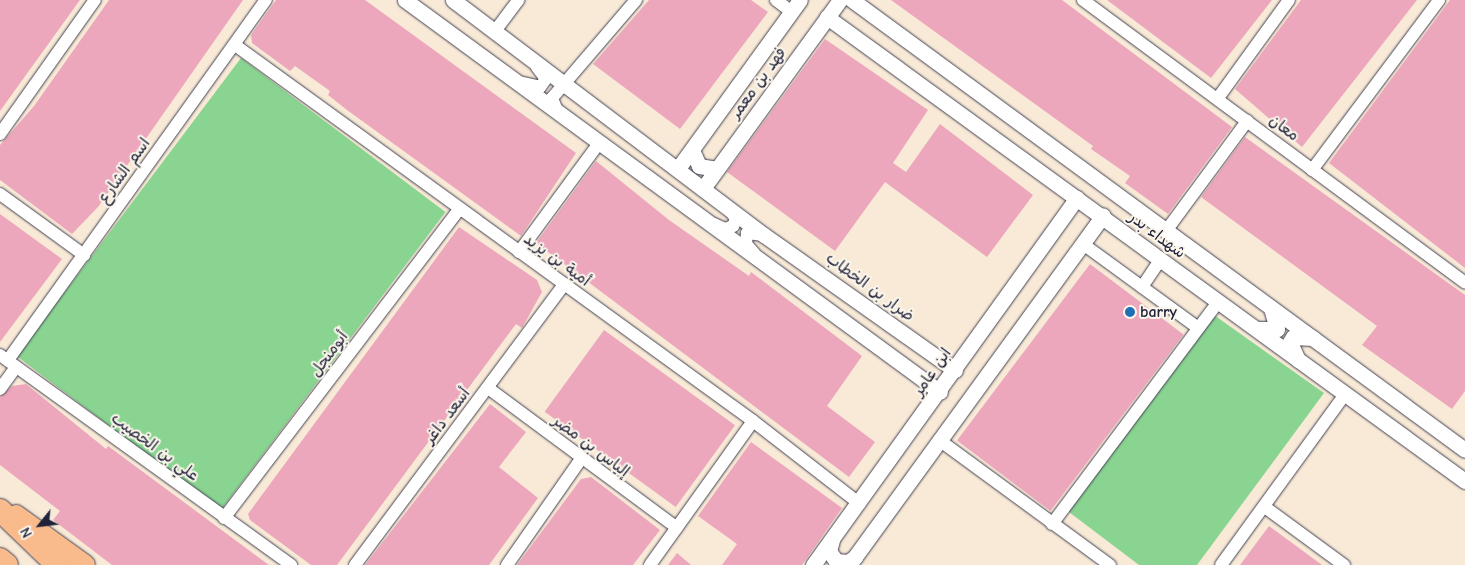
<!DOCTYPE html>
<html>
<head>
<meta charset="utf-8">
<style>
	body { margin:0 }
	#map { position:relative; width:1465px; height:565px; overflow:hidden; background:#f8ead7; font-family:"Comic Neue","Playpen Sans Arabic",sans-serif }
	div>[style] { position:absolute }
	.green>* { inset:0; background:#8ad491; transform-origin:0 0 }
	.building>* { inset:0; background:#eda7bc; transform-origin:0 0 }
	.roads { filter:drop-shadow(0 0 1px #424052) drop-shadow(0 0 1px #424052) }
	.minor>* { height:12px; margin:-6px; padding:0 6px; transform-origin:6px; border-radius:6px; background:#fff }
	.tertiary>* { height:15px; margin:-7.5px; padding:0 7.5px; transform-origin:7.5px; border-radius:7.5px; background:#fff }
	.primary>* { height:20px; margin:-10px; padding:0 10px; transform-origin:10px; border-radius:10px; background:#fabb8c }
	.motorway>* { height:22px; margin:-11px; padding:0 11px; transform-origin:11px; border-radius:11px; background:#fabb8c }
	.dots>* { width:14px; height:14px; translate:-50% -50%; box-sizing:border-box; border:2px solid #fbf7ec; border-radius:50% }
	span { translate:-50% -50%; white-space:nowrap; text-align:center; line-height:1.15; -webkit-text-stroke:4px #fbf7ec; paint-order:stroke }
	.street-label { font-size:16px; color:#22223b }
	.poi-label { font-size:16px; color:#22223b; font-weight:700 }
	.left { translate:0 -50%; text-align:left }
	.north { position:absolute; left:15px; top:500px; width:50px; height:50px; -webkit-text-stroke:4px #fbf7ec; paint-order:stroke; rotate:241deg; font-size:14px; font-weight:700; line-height:20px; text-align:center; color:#22223b }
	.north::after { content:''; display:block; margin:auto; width:18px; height:22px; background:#22223b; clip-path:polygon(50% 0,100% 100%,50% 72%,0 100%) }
</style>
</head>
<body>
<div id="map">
	<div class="green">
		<i style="left:241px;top:58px;width:256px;height:373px;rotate:37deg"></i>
		<i style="clip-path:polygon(1214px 315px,1324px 393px,1197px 565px,1139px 565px,1065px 509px)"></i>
	</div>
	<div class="building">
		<i style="clip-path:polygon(0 0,80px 0,0 111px)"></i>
		<i style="clip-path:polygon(109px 0,243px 0,98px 207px,72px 234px,0 180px,0 145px,34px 106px)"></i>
		<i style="clip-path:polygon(276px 0,365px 0,576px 153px,521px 236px,347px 110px,328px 95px,330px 91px,295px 66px,290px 71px,252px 43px,251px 35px)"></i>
		<i style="clip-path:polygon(649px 0,751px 0,768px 12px,680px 129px,593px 64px)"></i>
		<i style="clip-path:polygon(891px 0,1062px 0,1232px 127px,1168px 214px,1125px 183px,1130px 176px,1091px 149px,1093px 146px)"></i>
		<i style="clip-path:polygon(1107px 0,1272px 0,1211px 78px)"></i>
		<i style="clip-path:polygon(1301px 0,1417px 0,1302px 147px,1235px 89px)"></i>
		<i style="clip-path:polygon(1450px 0,1465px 0,1465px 268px,1329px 163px)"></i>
		<i style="clip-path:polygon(825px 39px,928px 110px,893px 163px,906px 172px,940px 124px,1033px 195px,987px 257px,885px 182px,835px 251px,727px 172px)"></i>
		<i style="clip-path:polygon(1245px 137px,1465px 295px,1465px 391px,1452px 409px,1362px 345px,1377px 326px,1201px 197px)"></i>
		<i style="clip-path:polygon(596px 161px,669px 220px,749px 276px,751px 272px,862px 356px,827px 406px,875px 442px,849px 477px,536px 243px)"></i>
		<i style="clip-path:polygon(0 214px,62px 259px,0 342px)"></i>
		<i style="clip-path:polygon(459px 227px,537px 280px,542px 292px,522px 328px,516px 324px,337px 565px,311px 565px,250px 520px,248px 514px)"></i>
		<i style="left:1090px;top:264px;width:117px;height:221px;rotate:37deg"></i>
		<i style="left:604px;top:330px;width:162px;height:101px;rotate:36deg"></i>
		<i style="clip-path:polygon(26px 384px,106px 449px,108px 446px,269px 565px,112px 565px,53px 520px,60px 511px,0 465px,0 397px,12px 386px)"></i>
		<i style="clip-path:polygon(490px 404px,526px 432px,499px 467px,538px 498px,489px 565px,365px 565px)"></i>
		<i style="clip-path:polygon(751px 442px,842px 508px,802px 565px,722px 565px,737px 544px,698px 516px)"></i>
		<i style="clip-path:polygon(591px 477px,660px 530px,633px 565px,517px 565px,581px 479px)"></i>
		<i style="clip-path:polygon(1269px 526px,1299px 548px,1322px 565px,1240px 565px)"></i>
		<i style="clip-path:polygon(677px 553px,691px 565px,668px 565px)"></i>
	</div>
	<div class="roads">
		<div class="minor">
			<i style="left:776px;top:0;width:20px;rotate:37deg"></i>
			<i style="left:1083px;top:0;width:475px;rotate:36.5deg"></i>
			<i style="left:495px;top:31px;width:39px;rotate:-53deg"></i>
			<i style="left:235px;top:45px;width:640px;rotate:35.97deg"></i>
			<i style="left:753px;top:421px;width:135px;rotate:37.8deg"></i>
			<i style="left:519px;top:82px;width:22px;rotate:13deg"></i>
			<i style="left:540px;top:87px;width:10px;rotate:-53deg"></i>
			<i style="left:546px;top:79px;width:15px;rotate:-127deg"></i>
			<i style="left:1218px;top:98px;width:121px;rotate:-54.1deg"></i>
			<i style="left:558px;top:113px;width:16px;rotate:-112deg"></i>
			<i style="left:552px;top:98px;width:129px;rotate:-49.4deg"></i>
			<i style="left:0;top:134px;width:164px;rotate:-54.7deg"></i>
			<i style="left:1312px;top:170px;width:212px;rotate:-53.2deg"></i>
			<i style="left:0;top:194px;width:104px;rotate:36deg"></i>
			<i style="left:714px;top:224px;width:12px;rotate:24deg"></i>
			<i style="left:725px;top:229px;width:9px;rotate:-21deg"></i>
			<i style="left:733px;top:226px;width:8px;rotate:-67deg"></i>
			<i style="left:736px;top:219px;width:11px;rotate:-124deg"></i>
			<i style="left:1166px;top:231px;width:137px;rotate:-53.6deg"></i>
			<i style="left:1083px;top:244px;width:142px;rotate:36.1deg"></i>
			<i style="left:519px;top:252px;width:135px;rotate:-53.7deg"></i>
			<i style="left:754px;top:253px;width:12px;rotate:-132deg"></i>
			<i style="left:746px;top:244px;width:11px;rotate:-85deg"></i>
			<i style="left:747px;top:233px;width:17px;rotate:7deg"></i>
			<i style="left:1142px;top:287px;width:32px;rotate:-56deg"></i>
			<i style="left:0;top:355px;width:359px;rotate:35.8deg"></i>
			<i style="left:8px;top:360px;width:443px;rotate:-54.4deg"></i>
			<i style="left:488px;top:388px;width:235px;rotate:36.5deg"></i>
			<i style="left:0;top:389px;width:27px;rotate:-54deg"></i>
			<i style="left:939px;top:440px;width:212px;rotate:36.2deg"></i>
			<i style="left:1266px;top:508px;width:97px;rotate:36.2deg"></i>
			<i style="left:224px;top:518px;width:388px;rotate:-52.7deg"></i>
			<i style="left:1052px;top:524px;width:277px;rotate:-53.2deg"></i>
			<i style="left:355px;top:565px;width:349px;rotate:-53.3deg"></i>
			<i style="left:507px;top:565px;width:129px;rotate:-55.1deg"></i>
			<i style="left:650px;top:565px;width:177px;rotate:-54.4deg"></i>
			<i style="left:1221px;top:565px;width:209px;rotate:-54deg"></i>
		</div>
		<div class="tertiary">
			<i style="left:405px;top:0;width:663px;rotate:36.23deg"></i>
			<i style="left:453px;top:0;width:390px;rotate:37.1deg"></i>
			<i style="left:764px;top:235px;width:234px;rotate:35.3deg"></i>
			<i style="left:852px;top:0;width:760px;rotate:36.28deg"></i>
			<i style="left:827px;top:17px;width:789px;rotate:36.03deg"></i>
			<i style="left:692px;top:150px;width:17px;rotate:66deg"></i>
			<i style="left:699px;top:166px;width:18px;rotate:9deg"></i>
			<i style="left:679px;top:167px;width:206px;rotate:-54.1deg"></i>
			<i style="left:704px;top:187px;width:231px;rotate:-54deg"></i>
			<i style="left:1257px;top:329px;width:20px"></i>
			<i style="left:1277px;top:329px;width:22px;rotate:-106deg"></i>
			<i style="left:1298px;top:360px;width:20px;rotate:-114deg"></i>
			<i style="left:1290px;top:342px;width:6px;rotate:-59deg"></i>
			<i style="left:1293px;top:337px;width:20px;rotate:3deg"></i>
			<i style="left:832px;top:540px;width:11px;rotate:105deg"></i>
			<i style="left:829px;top:551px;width:12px;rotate:55deg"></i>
			<i style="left:836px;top:561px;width:12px;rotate:5deg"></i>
			<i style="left:848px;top:562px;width:9px;rotate:-36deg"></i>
			<i style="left:813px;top:565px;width:452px;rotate:-54.3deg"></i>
			<i style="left:849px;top:565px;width:432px;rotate:-54deg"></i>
		</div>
		<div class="primary">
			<i style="left:16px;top:515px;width:85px;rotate:35.9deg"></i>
		</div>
		<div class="motorway">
			<i style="left:0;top:510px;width:79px;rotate:44deg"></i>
			<i style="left:0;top:559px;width:9px;rotate:41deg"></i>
		</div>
	</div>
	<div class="dots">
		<i style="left:1130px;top:312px;background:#1f6fb2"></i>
	</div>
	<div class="street-label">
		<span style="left:758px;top:83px;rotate:-54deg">فهد بن معمر</span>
		<span style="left:1284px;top:128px;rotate:37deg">معان</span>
		<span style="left:124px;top:171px;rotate:-54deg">اسم الشارع</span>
		<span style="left:1157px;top:235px;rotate:37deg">شهداء بدر</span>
		<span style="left:557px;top:260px;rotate:36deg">أمية بن يزيد</span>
		<span style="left:870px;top:287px;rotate:36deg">ضرار بن الخطاب</span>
		<span style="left:329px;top:354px;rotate:-53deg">أبومنجل</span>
		<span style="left:932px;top:372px;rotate:-55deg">ابن عامر</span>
		<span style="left:447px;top:416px;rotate:-53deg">أسعد داغر</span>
		<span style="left:591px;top:446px;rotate:37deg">إلياس بن مضر</span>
		<span style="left:155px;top:447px;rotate:36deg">علي بن الخصيب</span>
	</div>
	<div class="poi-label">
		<span class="left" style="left:1140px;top:312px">barry</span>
	</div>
	<div class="north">N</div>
</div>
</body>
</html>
